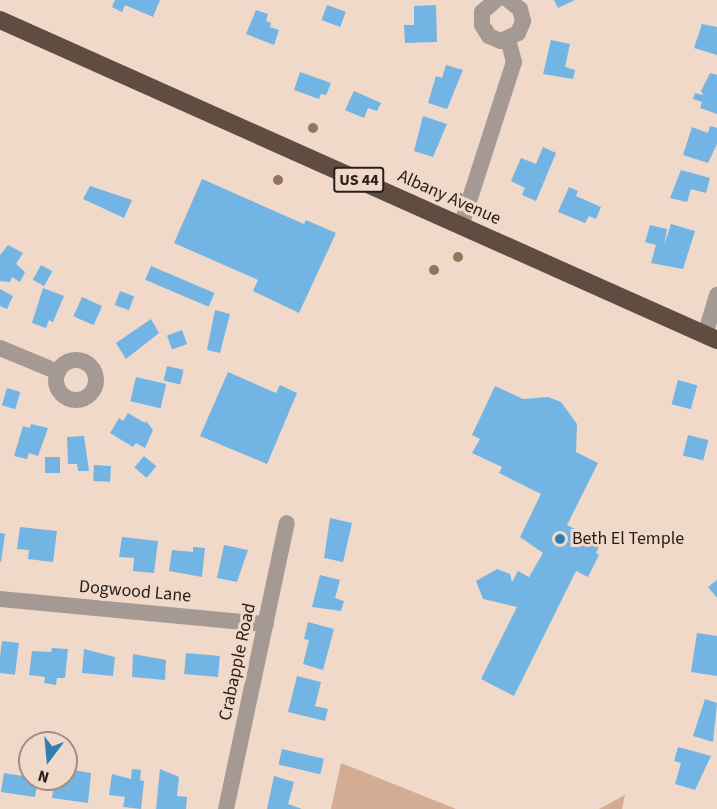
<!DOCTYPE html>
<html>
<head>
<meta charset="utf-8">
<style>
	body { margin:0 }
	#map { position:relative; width:717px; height:809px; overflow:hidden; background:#f1d9ca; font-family:"Source Sans 3",sans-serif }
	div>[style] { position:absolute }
	.green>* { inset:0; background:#d4ac94 }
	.building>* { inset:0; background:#72b4e3; transform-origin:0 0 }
	.street>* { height:16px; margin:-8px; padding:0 8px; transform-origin:8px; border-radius:8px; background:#a49993 }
	.street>.ring { margin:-8px; padding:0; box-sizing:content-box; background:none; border:16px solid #a49993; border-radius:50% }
	.highway>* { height:18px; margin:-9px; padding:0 9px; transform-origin:9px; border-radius:9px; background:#604c40 }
	.trees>* { width:10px; height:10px; margin:-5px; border-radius:50%; background:#95745b }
	.dots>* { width:16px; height:16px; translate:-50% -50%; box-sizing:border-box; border:3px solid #f1d9ca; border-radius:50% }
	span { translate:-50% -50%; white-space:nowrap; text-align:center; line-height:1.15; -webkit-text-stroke:6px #f1d9ca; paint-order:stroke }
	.shield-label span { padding:2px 4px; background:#f1d9ca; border:2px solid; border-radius:4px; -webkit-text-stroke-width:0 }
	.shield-label { font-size:16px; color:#29201b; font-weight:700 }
	.street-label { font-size:18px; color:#29201b }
	.poi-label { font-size:18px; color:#29201b }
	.left { translate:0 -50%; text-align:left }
	.north { position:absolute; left:18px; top:731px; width:60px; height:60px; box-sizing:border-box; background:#f1d9ca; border:2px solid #a18f84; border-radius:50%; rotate:196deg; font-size:16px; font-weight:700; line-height:24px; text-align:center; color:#29201b }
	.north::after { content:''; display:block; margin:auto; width:21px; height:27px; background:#317fb1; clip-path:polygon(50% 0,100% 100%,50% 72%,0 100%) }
</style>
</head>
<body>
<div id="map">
	<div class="green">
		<i style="clip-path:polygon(341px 763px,456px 809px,331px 809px)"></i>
		<i style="clip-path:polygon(625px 795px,622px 809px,599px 809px)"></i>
	</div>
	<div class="building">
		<i style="clip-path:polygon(115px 0,160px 0,153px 17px,125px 5px,122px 12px,112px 7px)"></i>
		<i style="clip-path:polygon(554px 0,575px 0,558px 8px)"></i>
		<i style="left:327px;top:5px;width:20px;height:16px;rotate:20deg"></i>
		<i style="clip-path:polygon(436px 5px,437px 42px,405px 43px,404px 25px,414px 25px,414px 6px)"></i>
		<i style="clip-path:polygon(256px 10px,268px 14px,266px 21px,271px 23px,270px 27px,279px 30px,274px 45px,246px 34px)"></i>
		<i style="clip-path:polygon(702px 24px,717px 27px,717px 55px,694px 48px)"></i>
		<i style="clip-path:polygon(551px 40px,570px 44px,565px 67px,575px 70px,573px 79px,543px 74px)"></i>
		<i style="clip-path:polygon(446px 65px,463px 70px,447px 109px,428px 103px,436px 76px,442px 78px)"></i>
		<i style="clip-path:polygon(300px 72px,331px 83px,326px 95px,321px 94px,319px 99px,294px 90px)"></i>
		<i style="clip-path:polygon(710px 73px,717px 75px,717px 114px,700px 108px,702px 102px,693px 99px,695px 93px,703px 95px,701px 91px)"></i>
		<i style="clip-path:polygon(354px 91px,381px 103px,377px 111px,368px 108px,364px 118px,345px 110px)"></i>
		<i style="clip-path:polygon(423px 116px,447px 124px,433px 157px,414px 151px)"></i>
		<i style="clip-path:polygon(710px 126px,717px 128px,717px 144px,708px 163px,683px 155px,692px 127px,708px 133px)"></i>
		<i style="clip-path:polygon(543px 147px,556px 153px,536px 201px,522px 195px,525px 188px,511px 181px,521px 158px,536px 164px)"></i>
		<i style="clip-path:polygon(681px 170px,710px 178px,706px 193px,691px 189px,687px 202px,670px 198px)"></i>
		<i style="clip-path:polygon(202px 179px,304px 224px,306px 220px,336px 233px,299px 313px,253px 291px,258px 280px,174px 243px)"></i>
		<i style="clip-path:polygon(90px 186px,132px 200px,124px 218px,83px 199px)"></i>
		<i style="clip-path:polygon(569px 187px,578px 191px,576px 196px,601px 207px,596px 219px,589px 216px,585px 223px,558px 212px)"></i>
		<i style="clip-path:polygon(671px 224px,695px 231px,683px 269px,651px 263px,656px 245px,645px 242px,650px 225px,667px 229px,664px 245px)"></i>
		<i style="clip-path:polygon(8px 245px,23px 253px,16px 264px,25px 272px,20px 282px,12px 277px,10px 282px,0 281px,0 255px)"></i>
		<i style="left:41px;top:265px;width:13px;height:17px;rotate:29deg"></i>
		<i style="left:151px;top:266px;width:69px;height:15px;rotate:23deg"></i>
		<i style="clip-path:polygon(43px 288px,64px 296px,53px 322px,49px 320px,46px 328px,32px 323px)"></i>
		<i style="clip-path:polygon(0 289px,13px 296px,7px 309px,0 306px)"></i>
		<i style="left:120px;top:291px;width:15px;height:15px;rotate:20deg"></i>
		<i style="left:82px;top:297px;width:22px;height:21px;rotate:24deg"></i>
		<i style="clip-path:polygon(215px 310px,230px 314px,220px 353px,207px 350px)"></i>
		<i style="clip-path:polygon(151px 319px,159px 333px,126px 359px,116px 343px)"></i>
		<i style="left:182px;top:330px;width:15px;height:16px;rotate:70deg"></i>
		<i style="left:167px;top:366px;width:17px;height:15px;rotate:13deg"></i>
		<i style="clip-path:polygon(228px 372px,276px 393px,280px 385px,297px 393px,267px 464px,200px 436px)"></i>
		<i style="left:136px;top:377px;width:31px;height:25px;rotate:13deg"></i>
		<i style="left:678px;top:380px;width:20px;height:25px;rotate:15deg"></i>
		<i style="clip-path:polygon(495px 386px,523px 399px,548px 397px,561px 402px,577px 424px,576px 452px,598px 463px,567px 525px,601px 542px,596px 553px,599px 555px,588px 577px,576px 571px,514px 696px,481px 679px,517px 607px,483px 599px,476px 581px,497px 569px,510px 574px,512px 582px,518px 571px,529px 577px,543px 553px,520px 537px,541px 494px,499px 473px,502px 467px,472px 453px,480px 439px,472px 435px)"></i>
		<i style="left:7px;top:388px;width:14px;height:18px;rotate:17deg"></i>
		<i style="clip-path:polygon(128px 413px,145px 423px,146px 421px,153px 430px,145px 448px,136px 443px,133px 447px,110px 433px,119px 418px,123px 421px)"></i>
		<i style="clip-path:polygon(31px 424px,48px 428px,38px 456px,29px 453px,27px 459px,14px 456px,23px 426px,30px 428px)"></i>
		<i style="left:688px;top:435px;width:21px;height:21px;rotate:14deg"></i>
		<i style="clip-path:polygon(84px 436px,89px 471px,78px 471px,77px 464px,68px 464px,67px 437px)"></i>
		<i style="left:144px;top:456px;width:16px;height:15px;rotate:40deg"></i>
		<i style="left:60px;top:457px;width:16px;height:15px;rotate:90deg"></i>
		<i style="left:94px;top:465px;width:17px;height:16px;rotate:3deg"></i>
		<i style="clip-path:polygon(330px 518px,352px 523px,343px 562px,324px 558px)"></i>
		<i style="clip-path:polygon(20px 527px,57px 531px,53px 562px,28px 559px,29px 550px,17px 549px)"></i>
		<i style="clip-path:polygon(0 533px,5px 534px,1px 562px,0 562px)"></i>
		<i style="clip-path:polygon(122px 537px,158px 541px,154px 573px,133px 571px,134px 558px,119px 557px)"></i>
		<i style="clip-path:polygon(224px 545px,248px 550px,237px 582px,217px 578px)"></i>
		<i style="clip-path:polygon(193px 547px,205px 548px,202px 577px,169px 571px,172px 550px,193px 552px)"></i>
		<i style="clip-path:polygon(320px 575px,340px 580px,335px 598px,344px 601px,341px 611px,312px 607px)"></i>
		<i style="clip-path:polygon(717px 580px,717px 598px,708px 587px)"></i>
		<i style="clip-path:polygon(308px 622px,334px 629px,323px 670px,303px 664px,309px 640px,304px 639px)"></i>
		<i style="clip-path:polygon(697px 633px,717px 636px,717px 676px,691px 672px)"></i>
		<i style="left:2px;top:641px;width:17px;height:32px;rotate:7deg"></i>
		<i style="clip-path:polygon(52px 648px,68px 649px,65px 678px,57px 678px,56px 685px,44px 683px,45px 677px,29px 675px,32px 651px,51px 652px)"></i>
		<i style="clip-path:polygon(84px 649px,115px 657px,113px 676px,82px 673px)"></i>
		<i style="left:186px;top:653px;width:34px;height:21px;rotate:5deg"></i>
		<i style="clip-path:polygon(133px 654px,166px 660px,165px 680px,132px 677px)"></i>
		<i style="clip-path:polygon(297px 676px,321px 682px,315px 706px,328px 709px,325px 721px,288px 712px)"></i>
		<i style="clip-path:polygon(705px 699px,717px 703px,713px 742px,693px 736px)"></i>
		<i style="clip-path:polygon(678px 747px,711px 756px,695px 790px,675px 784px,681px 763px,674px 761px)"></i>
		<i style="left:282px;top:749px;width:43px;height:16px;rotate:13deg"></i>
		<i style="clip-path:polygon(24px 768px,30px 769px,30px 779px,38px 779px,35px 797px,1px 792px,4px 773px,23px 776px)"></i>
		<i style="clip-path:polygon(132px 769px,141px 770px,140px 780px,144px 781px,141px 809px,123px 807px,125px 797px,109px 795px,112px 774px,131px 779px)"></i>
		<i style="clip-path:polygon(160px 769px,179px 777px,177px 796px,187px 797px,186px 809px,156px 809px)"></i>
		<i style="clip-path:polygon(73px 770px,91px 773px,88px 803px,52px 798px,54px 779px,72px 780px)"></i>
		<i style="clip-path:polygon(274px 776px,294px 782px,288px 804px,302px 809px,267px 809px)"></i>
	</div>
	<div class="street">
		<i style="left:496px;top:0;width:18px;rotate:139deg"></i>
		<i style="left:482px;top:12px;width:13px;rotate:90deg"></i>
		<i style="left:482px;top:25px;width:13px;rotate:58deg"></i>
		<i style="left:489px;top:36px;width:13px;rotate:23deg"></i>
		<i style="left:501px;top:41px;width:19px;rotate:-25deg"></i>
		<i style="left:518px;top:33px;width:13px;rotate:-67deg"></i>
		<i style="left:523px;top:21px;width:12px;rotate:-104deg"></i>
		<i style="left:520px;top:9px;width:15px;rotate:-143deg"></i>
		<i style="left:461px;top:226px;width:172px;rotate:-72.1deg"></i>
		<i style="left:514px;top:62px;width:23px;rotate:-105deg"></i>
		<i style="left:705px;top:335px;width:42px;rotate:-73.3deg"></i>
		<i style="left:0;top:348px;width:63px;rotate:22.5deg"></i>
		<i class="ring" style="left:56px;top:360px;width:24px;height:24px"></i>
		<i style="left:0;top:599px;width:267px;rotate:5.4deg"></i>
		<i style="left:226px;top:809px;width:292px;rotate:-78deg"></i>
	</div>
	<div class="highway">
		<i style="left:0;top:20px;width:785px;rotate:24.05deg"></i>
	</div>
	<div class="trees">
		<i style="left:313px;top:128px"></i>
		<i style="left:278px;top:180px"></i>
		<i style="left:458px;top:197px"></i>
		<i style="left:458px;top:257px"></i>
		<i style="left:434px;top:270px"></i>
	</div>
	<div class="dots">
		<i style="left:560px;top:539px;background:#317fb1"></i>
	</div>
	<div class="shield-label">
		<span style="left:359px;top:180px">US 44</span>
	</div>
	<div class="street-label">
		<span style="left:449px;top:198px;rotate:24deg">Albany Avenue</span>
		<span style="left:135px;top:592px;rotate:5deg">Dogwood Lane</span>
		<span style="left:238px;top:662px;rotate:-78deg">Crabapple Road</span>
	</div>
	<div class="poi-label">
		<span class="left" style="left:572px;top:539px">Beth El Temple</span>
	</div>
	<div class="north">N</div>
</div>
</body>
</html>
